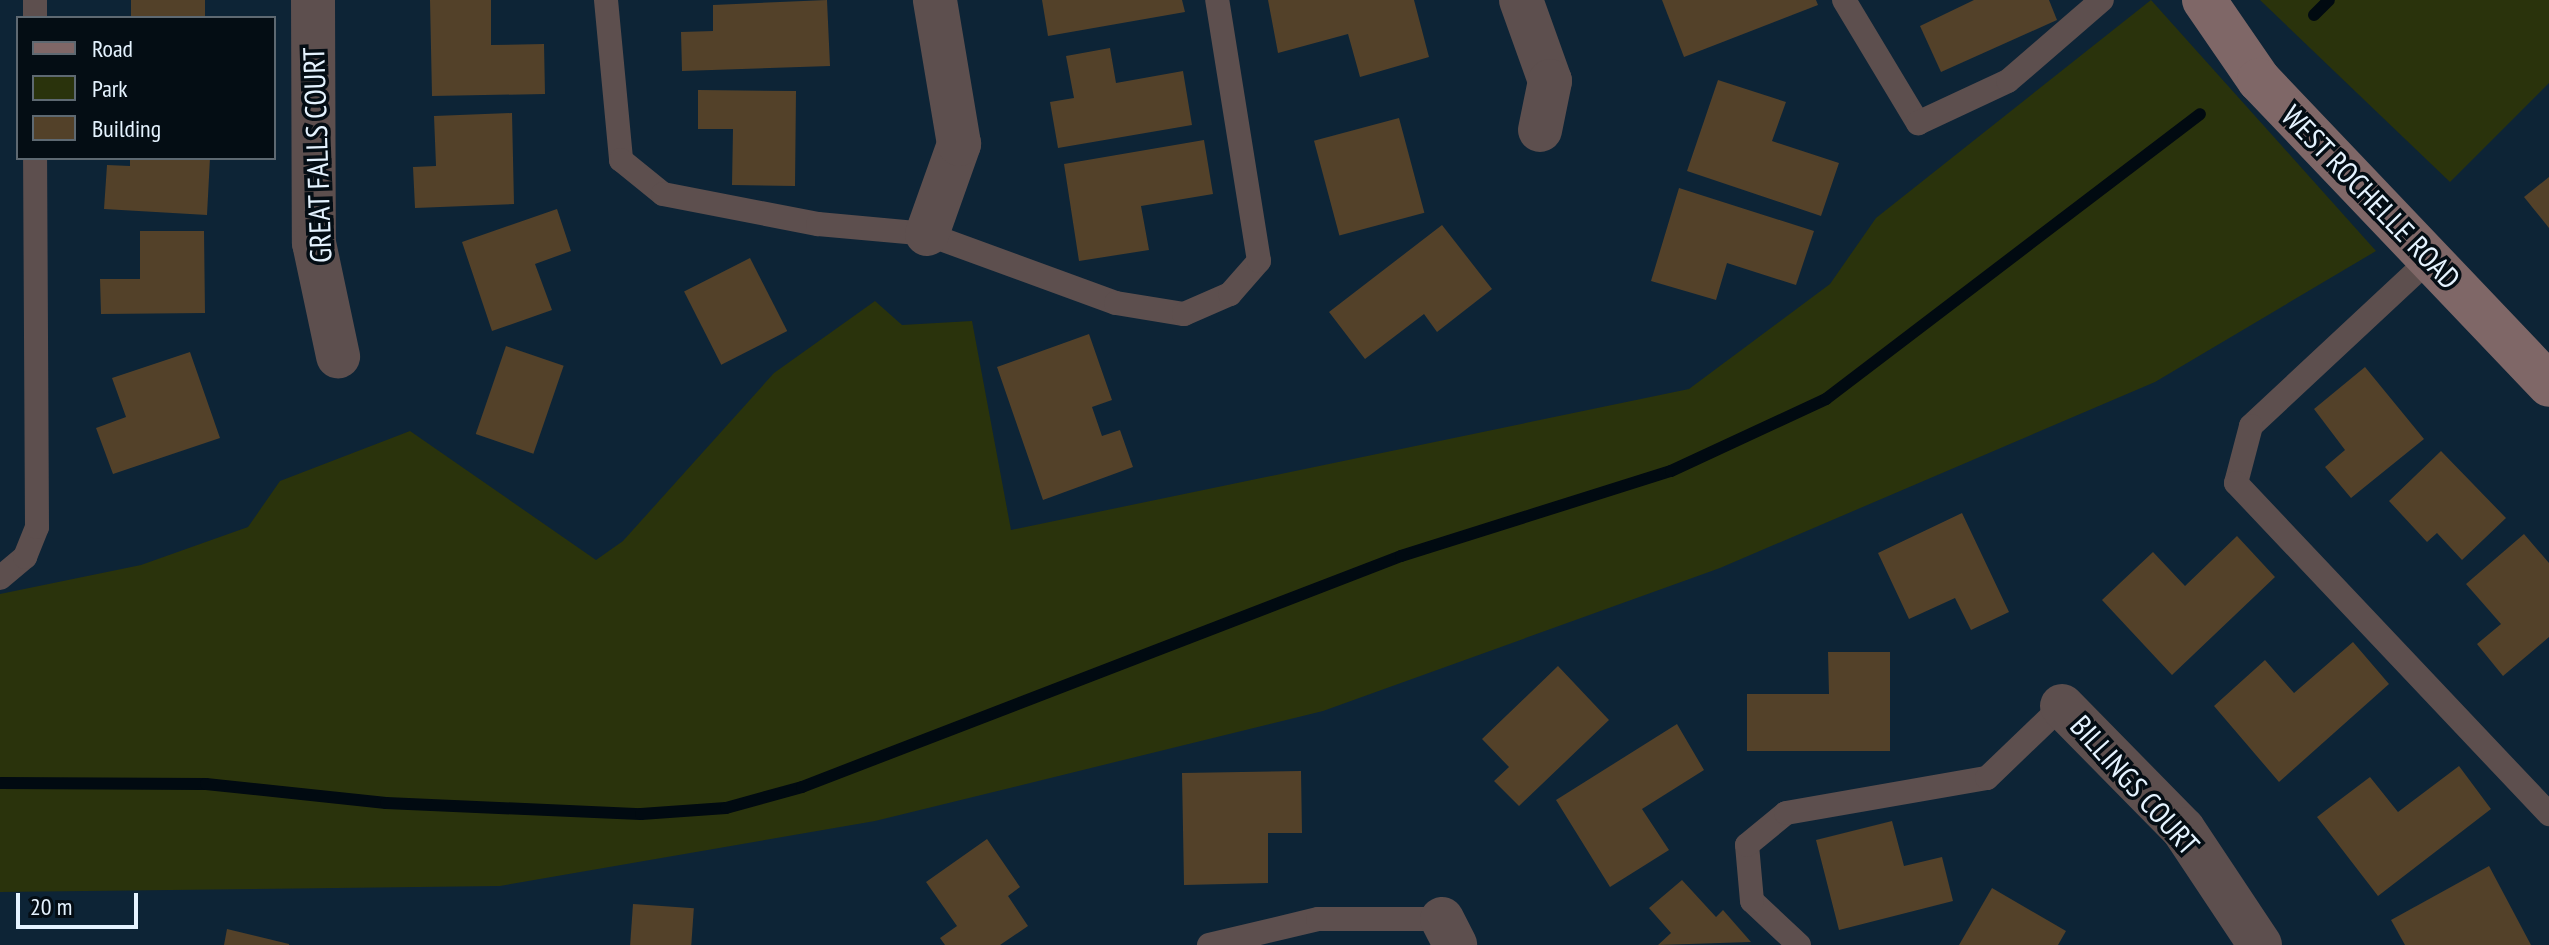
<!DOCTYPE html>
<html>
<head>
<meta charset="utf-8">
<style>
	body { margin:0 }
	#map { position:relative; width:2549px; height:945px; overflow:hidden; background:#0d2436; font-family:"PT Sans Narrow",sans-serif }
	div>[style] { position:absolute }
	.green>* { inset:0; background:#2a330c }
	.stream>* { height:12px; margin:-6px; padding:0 6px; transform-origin:6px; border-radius:6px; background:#010a11 }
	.building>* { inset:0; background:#534129; transform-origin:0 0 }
	.lane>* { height:24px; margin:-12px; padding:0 12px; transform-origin:12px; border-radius:12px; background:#5d4f4e }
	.street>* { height:44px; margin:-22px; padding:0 22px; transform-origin:22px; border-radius:22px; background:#5d4f4e }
	.secondary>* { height:44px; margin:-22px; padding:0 22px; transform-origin:22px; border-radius:22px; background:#7f6767 }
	span { translate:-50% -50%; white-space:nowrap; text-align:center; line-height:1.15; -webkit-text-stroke:7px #040d14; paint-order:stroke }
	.street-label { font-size:30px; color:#e5f3ff }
	.legend { position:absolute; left:16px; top:16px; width:260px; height:144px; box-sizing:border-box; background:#040d14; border:2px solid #5e6972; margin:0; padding:10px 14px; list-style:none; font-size:24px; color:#e5f3ff }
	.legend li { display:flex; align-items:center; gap:16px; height:40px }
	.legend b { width:40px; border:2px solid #5e6972 }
	.scale { position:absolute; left:16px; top:893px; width:122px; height:36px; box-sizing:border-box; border:4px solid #e5f3ff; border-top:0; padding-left:10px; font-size:24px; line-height:28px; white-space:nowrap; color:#e5f3ff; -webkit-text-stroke:6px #040d14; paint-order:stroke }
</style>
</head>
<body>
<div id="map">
	<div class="green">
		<i style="clip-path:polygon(2151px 0,2376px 251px,2155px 382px,1720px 568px,1323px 711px,875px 821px,500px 886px,0 892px,0 594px,141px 565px,248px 527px,280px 481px,410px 431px,596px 560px,623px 541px,774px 373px,875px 301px,902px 325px,972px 321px,1011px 530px,1689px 389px,1830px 284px,1876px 218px)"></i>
		<i style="clip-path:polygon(2260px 0,2549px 0,2549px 83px,2450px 182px)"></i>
	</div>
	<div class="stream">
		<i style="left:2314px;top:15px;width:21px;rotate:-45deg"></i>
		<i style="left:0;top:783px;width:206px;rotate:0.3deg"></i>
		<i style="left:206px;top:784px;width:181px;rotate:6deg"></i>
		<i style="left:386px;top:803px;width:255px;rotate:2.5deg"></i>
		<i style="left:641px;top:814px;width:85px;rotate:-4deg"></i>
		<i style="left:726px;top:808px;width:79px;rotate:-15.4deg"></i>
		<i style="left:802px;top:787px;width:642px;rotate:-21.09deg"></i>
		<i style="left:1401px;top:556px;width:283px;rotate:-17.5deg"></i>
		<i style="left:1671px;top:471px;width:171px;rotate:-24.9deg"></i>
		<i style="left:1826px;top:399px;width:470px;rotate:-37.3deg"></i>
	</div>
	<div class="building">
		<i style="left:131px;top:0;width:74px;height:18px"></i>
		<i style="clip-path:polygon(430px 0,491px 0,491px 45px,544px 44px,545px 94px,432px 96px)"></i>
		<i style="clip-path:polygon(827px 0,830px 66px,682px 71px,681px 32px,713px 31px,713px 5px)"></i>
		<i style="clip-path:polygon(1042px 0,1182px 0,1185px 12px,1048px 36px)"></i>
		<i style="clip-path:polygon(1268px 0,1414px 0,1429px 57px,1360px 77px,1348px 34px,1278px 53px)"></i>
		<i style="clip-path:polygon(1662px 0,1816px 0,1818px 5px,1684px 57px)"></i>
		<i style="clip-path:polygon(1974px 0,2049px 0,2057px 20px,1941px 72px,1920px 26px)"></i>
		<i style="clip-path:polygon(1110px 48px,1116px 83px,1183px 71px,1192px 125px,1058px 148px,1050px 102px,1074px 98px,1066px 56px)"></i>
		<i style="clip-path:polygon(1718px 80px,1786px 102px,1772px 141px,1839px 163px,1821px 216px,1687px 171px)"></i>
		<i style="clip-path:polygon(698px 90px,796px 91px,795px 186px,732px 185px,733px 129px,698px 129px)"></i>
		<i style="clip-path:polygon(512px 113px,514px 204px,415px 208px,413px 167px,436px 166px,434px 116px)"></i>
		<i style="left:1399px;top:118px;width:98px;height:88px;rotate:75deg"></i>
		<i style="clip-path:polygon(1204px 140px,1213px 194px,1141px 206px,1149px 250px,1079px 261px,1064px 164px)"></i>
		<i style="clip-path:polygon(130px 158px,210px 158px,207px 215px,104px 209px,107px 165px,130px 166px)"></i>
		<i style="clip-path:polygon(2549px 177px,2549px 228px,2524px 197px)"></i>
		<i style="clip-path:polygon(1679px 188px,1814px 231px,1796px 285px,1727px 263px,1716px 300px,1651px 281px)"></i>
		<i style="clip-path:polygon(557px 209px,571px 251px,535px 264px,552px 310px,492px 331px,462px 242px)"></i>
		<i style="clip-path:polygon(1442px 225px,1492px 289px,1437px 332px,1424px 314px,1365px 359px,1329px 312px)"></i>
		<i style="clip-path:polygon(140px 231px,204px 231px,205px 313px,101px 314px,100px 279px,140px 279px)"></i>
		<i style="left:750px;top:258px;width:82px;height:74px;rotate:63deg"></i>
		<i style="clip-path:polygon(1089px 334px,1112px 400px,1092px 407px,1102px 436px,1120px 430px,1133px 467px,1043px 500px,997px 367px)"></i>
		<i style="left:506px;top:346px;width:61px;height:93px;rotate:19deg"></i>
		<i style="clip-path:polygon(190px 352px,220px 438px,113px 474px,96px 428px,126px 417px,112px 378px)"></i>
		<i style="clip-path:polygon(2365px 367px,2424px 439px,2351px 498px,2325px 467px,2345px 450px,2314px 409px)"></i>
		<i style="clip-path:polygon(2441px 451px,2506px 518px,2462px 560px,2437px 533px,2427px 542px,2389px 501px)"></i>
		<i style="clip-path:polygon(1962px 513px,2009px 612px,1971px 630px,1955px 598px,1909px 619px,1878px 553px)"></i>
		<i style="clip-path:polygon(2524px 534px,2549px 563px,2549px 637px,2503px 676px,2477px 644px,2501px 624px,2466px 584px)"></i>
		<i style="clip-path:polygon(2237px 536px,2275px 577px,2172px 675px,2102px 600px,2153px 552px,2185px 586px)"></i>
		<i style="clip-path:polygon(2353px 642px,2389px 684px,2279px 782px,2214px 706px,2265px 660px,2294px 693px)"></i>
		<i style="clip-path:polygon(1828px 652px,1890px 652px,1890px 751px,1747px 751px,1747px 694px,1829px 694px)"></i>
		<i style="clip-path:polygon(1558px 666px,1609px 720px,1519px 806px,1494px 781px,1509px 767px,1482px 739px)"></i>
		<i style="clip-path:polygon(1677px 724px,1704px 770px,1642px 809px,1669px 850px,1610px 887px,1556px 800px)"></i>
		<i style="clip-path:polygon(2459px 766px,2491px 809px,2378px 896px,2317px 817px,2370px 777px,2398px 812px)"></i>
		<i style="clip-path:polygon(1301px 771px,1302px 833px,1268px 833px,1268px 883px,1184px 885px,1182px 773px)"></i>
		<i style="clip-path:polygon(1892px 821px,1904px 866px,1942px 857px,1953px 901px,1839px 930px,1816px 840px)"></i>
		<i style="clip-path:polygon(987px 839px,1020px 887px,1008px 896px,1028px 926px,1000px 945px,945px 945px,940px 938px,957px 926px,926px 882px)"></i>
		<i style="clip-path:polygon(2489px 866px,2531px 945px,2405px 945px,2391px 920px)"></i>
		<i style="clip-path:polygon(1682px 880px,1716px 917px,1723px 910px,1751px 942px,1658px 945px,1671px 933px,1649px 908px)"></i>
		<i style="clip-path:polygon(1992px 888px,2066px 931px,2058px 945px,1959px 945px)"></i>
		<i style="left:633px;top:904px;width:61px;height:41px;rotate:4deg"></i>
		<i style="clip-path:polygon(227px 929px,289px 944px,289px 945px,224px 945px)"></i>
	</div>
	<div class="lane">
		<i style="left:606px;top:0;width:161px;rotate:84.6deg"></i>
		<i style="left:621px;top:160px;width:54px;rotate:39deg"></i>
		<i style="left:663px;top:194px;width:158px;rotate:11deg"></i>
		<i style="left:818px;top:224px;width:109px;rotate:5.2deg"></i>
		<i style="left:927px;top:234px;width:201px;rotate:20.1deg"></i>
		<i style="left:1116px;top:303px;width:69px;rotate:9.2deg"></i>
		<i style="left:1184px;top:314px;width:50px;rotate:-23.5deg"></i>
		<i style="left:1230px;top:294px;width:44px;rotate:-48.7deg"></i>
		<i style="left:1259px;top:261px;width:264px;rotate:-99.1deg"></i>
		<i style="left:1844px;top:0;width:144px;rotate:59deg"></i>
		<i style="left:1918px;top:123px;width:99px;rotate:-25deg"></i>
		<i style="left:2008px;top:81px;width:124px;rotate:-40.8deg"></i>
		<i style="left:35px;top:18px;width:18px;rotate:-90deg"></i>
		<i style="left:2431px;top:258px;width:246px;rotate:137deg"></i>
		<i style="left:2251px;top:426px;width:59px;rotate:104.7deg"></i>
		<i style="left:2236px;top:483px;width:456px;rotate:46.6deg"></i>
		<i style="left:0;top:578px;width:33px;rotate:-40deg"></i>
		<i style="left:25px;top:557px;width:32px;rotate:-68deg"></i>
		<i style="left:37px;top:527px;width:369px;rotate:-90.3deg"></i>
		<i style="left:1209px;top:945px;width:112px;rotate:-13.4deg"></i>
		<i style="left:1318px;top:919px;width:124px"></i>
		<i style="left:1799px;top:945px;width:64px;rotate:-136.9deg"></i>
		<i style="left:1752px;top:901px;width:56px;rotate:-95.1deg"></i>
		<i style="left:1747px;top:845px;width:50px;rotate:-39.4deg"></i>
		<i style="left:1786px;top:813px;width:204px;rotate:-9.9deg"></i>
		<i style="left:1987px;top:778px;width:104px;rotate:-43.8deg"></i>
	</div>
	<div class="street">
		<i style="left:313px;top:0;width:243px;rotate:89.8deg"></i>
		<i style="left:314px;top:243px;width:116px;rotate:78deg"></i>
		<i style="left:1521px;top:0;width:86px;rotate:70.3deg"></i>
		<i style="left:1550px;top:81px;width:50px;rotate:101.5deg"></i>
		<i style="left:927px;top:234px;width:96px;rotate:-70.4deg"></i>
		<i style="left:959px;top:144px;width:146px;rotate:-99.5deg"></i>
		<i style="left:2062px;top:706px;width:173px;rotate:45.5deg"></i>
		<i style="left:2183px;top:829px;width:139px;rotate:56.4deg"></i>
		<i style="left:1442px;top:919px;width:29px;rotate:63deg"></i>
	</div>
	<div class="secondary">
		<i style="left:2204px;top:0;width:97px;rotate:55.5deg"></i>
		<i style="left:2259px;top:80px;width:421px;rotate:46.4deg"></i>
	</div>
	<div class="street-label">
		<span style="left:317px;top:155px;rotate:-92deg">GREAT FALLS COURT</span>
		<span style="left:2371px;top:197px;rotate:46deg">WEST ROCHELLE ROAD</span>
		<span style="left:2135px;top:785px;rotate:48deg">BILLINGS COURT</span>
	</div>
	<ul class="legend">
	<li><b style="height:10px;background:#7f6767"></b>Road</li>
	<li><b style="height:22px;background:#2a330c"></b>Park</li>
	<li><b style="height:22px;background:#534129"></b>Building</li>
	</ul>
	<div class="scale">20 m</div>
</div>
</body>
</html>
